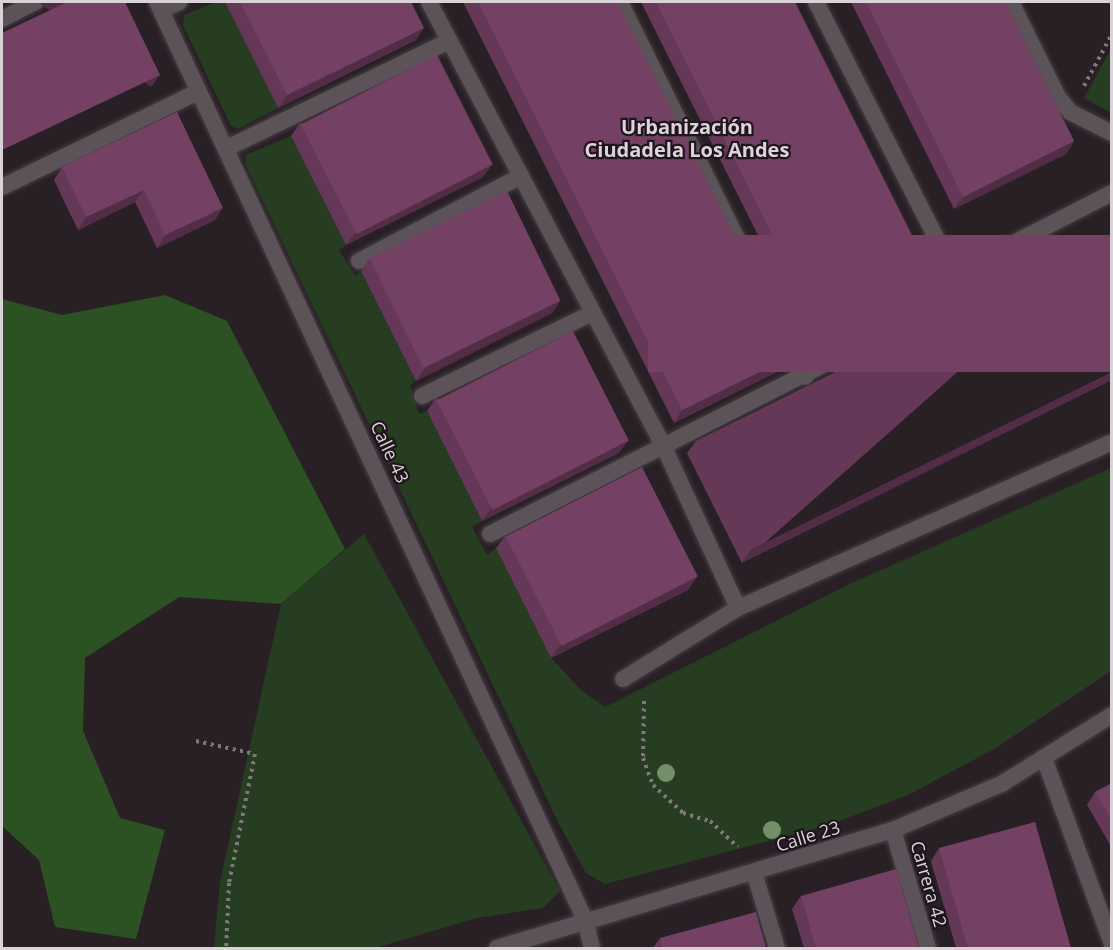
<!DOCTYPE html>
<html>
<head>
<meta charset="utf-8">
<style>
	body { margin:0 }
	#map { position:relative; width:1113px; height:950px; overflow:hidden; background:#282025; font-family:"Open Sans",sans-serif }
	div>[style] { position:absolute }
	.green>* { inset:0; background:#273d21 }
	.forest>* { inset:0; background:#2c5122 }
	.path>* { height:4px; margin-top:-2px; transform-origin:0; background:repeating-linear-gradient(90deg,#7f787d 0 3px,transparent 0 7.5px) }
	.roads { filter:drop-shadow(0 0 2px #453e42) drop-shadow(0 0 2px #453e42) }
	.service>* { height:16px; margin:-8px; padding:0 8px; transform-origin:8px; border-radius:8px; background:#5c5359 }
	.minor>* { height:16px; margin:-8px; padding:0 8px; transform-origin:8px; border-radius:8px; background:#5c5359 }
	.secondary>* { height:16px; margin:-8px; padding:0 8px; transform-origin:8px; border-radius:8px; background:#5c5359 }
	.trees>* { width:18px; height:18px; margin:-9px; border-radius:50%; background:#728f69 }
	.wall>* { inset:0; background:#643856 }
	.shaded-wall>* { inset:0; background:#512e46; transform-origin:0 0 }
	.building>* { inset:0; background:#744164; transform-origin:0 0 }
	span { translate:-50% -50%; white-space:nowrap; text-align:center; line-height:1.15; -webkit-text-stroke:4.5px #1e161c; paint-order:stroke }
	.street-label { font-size:18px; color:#d9d3d7 }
	.neighbourhood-label { font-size:20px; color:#ded3da; font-weight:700 }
	.frame { position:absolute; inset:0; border:3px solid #d9d3d7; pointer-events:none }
</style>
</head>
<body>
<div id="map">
	<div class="green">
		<i style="clip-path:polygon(216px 2px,225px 2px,278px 108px,238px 129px,231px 126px,183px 25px,184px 15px)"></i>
		<i style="clip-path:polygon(1111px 49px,1111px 113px,1084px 98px)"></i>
		<i style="clip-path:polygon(291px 136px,346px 245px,339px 250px,355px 276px,361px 271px,416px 381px,410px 385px,419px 414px,427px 411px,482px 521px,472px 527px,487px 555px,496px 548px,551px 658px,582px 691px,605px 707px,852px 583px,1111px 468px,1111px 671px,994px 749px,908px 795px,826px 826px,605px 884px,586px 873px,558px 822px,245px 163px,246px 155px)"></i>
		<i style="clip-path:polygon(364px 534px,560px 891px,543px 908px,477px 918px,375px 948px,214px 948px,220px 882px,281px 604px)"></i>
	</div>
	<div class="forest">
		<i style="clip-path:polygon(165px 295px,227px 321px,345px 549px,281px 604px,179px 597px,85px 658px,83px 731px,120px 818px,165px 830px,136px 939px,55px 927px,39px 860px,2px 826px,2px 299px,62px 315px)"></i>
	</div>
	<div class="path">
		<i style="left:1084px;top:86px;width:59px;rotate:-61.7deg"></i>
		<i style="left:644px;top:701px;width:57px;rotate:91deg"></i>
		<i style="left:643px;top:758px;width:29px;rotate:70deg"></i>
		<i style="left:653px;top:785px;width:41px;rotate:43deg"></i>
		<i style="left:683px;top:813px;width:28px;rotate:17deg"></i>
		<i style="left:710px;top:821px;width:38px;rotate:43deg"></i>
		<i style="left:196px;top:741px;width:60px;rotate:12.4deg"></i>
		<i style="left:255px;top:754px;width:132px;rotate:101.4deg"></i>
		<i style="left:229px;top:883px;width:65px;rotate:92.6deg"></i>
	</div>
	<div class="roads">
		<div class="service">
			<i style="left:359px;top:261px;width:183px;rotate:-27.7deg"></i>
			<i style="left:422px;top:396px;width:189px;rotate:-26deg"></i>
			<i style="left:490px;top:534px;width:508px;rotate:-26.92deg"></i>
			<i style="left:943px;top:304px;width:29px;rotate:-61deg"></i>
			<i style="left:585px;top:920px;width:29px;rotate:76deg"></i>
		</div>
		<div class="minor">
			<i style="left:157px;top:2px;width:1013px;rotate:65deg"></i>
			<i style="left:429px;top:2px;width:501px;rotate:62.16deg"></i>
			<i style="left:663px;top:445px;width:179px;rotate:65.3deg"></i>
			<i style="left:620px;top:2px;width:418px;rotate:63.7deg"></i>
			<i style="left:816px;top:2px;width:311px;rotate:63deg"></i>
			<i style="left:957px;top:279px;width:28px;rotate:-39deg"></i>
			<i style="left:979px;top:261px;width:149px;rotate:-27.1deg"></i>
			<i style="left:1011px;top:2px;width:106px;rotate:63.7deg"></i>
			<i style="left:1058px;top:97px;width:19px;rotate:51deg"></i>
			<i style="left:1070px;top:112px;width:47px;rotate:26.6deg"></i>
			<i style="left:162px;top:10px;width:19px;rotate:-25deg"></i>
			<i style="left:2px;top:19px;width:38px;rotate:-27deg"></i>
			<i style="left:227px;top:148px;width:246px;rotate:-25.7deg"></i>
			<i style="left:2px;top:187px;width:218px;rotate:-25.9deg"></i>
			<i style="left:623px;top:679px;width:135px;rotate:-31.7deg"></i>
			<i style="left:738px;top:608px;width:409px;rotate:-23.9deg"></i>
			<i style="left:1044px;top:758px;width:198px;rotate:69.9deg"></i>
			<i style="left:893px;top:830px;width:123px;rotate:73.5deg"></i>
			<i style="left:754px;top:872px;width:79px;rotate:73.2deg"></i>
		</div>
		<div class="secondary">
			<i style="left:497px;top:948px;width:413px;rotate:-16.6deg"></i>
			<i style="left:893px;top:830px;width:120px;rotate:-23.1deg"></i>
			<i style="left:1003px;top:783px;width:128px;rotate:-32deg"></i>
		</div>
	</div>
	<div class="trees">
		<i style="left:666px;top:773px"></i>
		<i style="left:772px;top:830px"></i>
	</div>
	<div class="wall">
		<i style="clip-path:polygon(225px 2px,411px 2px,416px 40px,278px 108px)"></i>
		<i style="clip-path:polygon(463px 2px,617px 2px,785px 368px,674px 423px)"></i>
		<i style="clip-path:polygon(641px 2px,795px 2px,927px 296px,816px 351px)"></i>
		<i style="clip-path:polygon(851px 2px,1005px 2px,1074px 141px,1066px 154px,954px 209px)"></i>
		<i style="clip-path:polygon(177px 112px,215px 220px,157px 248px,135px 202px,78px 230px,54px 180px,62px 167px)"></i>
		<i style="clip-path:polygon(300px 123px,483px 177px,346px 245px,291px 136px)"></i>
		<i style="clip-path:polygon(1112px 235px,742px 563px,687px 453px,696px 441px)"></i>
		<i style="clip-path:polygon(370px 258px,552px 313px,416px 381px,361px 271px)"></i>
		<i style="clip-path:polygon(436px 398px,619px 453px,482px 521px,427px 411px)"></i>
		<i style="clip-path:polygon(505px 536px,688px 590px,551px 658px,496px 548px)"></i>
		<i style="clip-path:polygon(1112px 783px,1112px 848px,1087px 805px,1095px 792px)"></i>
		<i style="clip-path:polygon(939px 848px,1071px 948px,956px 948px,931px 861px)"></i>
		<i style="clip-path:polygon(801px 896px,919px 948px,804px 948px,792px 909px)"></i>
		<i style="clip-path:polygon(660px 938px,766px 948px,653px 948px)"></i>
	</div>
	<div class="shaded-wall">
		<i style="clip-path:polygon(424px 28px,416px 40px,278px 108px,287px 95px)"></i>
		<i style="left:160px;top:75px;width:15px;height:175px;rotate:127deg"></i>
		<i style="clip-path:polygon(1074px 141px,1066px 154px,954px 209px,963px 197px)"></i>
		<i style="clip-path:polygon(492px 165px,483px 177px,346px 245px,355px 233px)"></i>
		<i style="clip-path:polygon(144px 190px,135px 202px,78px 230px,86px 217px)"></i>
		<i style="clip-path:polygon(223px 208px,215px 220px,157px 248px,165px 235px)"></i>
		<i style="clip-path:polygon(936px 283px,927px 296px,816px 351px,824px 338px)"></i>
		<i style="clip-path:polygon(561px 300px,552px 313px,416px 381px,425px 368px)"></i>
		<i style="clip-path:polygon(794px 355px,785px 368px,674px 423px,682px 410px)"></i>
		<i style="clip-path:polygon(1112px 372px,1112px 380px,742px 563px,750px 550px)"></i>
		<i style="clip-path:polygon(628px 441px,619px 453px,482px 521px,491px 508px)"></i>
		<i style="clip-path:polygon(697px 577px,688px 590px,551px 658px,560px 645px)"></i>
	</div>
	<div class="building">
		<i style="clip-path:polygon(67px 2px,125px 2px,160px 75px,2px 150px,2px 33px)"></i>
		<i style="clip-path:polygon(240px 2px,411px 2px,424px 28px,287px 95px)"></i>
		<i style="clip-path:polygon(478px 2px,617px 2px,794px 355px,682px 410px)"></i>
		<i style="clip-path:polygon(656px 2px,795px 2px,936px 283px,824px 338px)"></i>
		<i style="clip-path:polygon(866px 2px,1005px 2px,1074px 141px,963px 197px)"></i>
		<i style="left:437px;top:55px;width:123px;height:153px;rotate:63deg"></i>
		<i style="clip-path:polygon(177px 112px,223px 208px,165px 235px,144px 190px,86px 217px,62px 167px)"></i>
		<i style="left:507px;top:191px;width:122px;height:153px;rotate:64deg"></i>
		<i style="left:1112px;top:235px;width:137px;height:464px;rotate:90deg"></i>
		<i style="left:573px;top:331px;width:123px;height:153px;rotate:63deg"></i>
		<i style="left:642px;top:467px;width:123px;height:153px;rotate:63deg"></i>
		<i style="clip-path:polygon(1112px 783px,1112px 820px,1095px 792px)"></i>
		<i style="clip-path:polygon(1035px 822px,1071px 948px,968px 948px,939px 848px)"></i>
		<i style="clip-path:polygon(896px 869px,919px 948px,816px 948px,801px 896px)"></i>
		<i style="clip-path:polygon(756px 912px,766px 948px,663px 948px,660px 938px)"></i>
	</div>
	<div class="street-label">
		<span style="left:390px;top:452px;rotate:65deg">Calle 43</span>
		<span style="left:808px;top:836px;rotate:-17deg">Calle 23</span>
		<span style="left:929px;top:884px;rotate:74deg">Carrera 42</span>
	</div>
	<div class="neighbourhood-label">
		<span style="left:687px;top:138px">Urbanización<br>Ciudadela Los Andes</span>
	</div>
	<div class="frame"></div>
</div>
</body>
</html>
